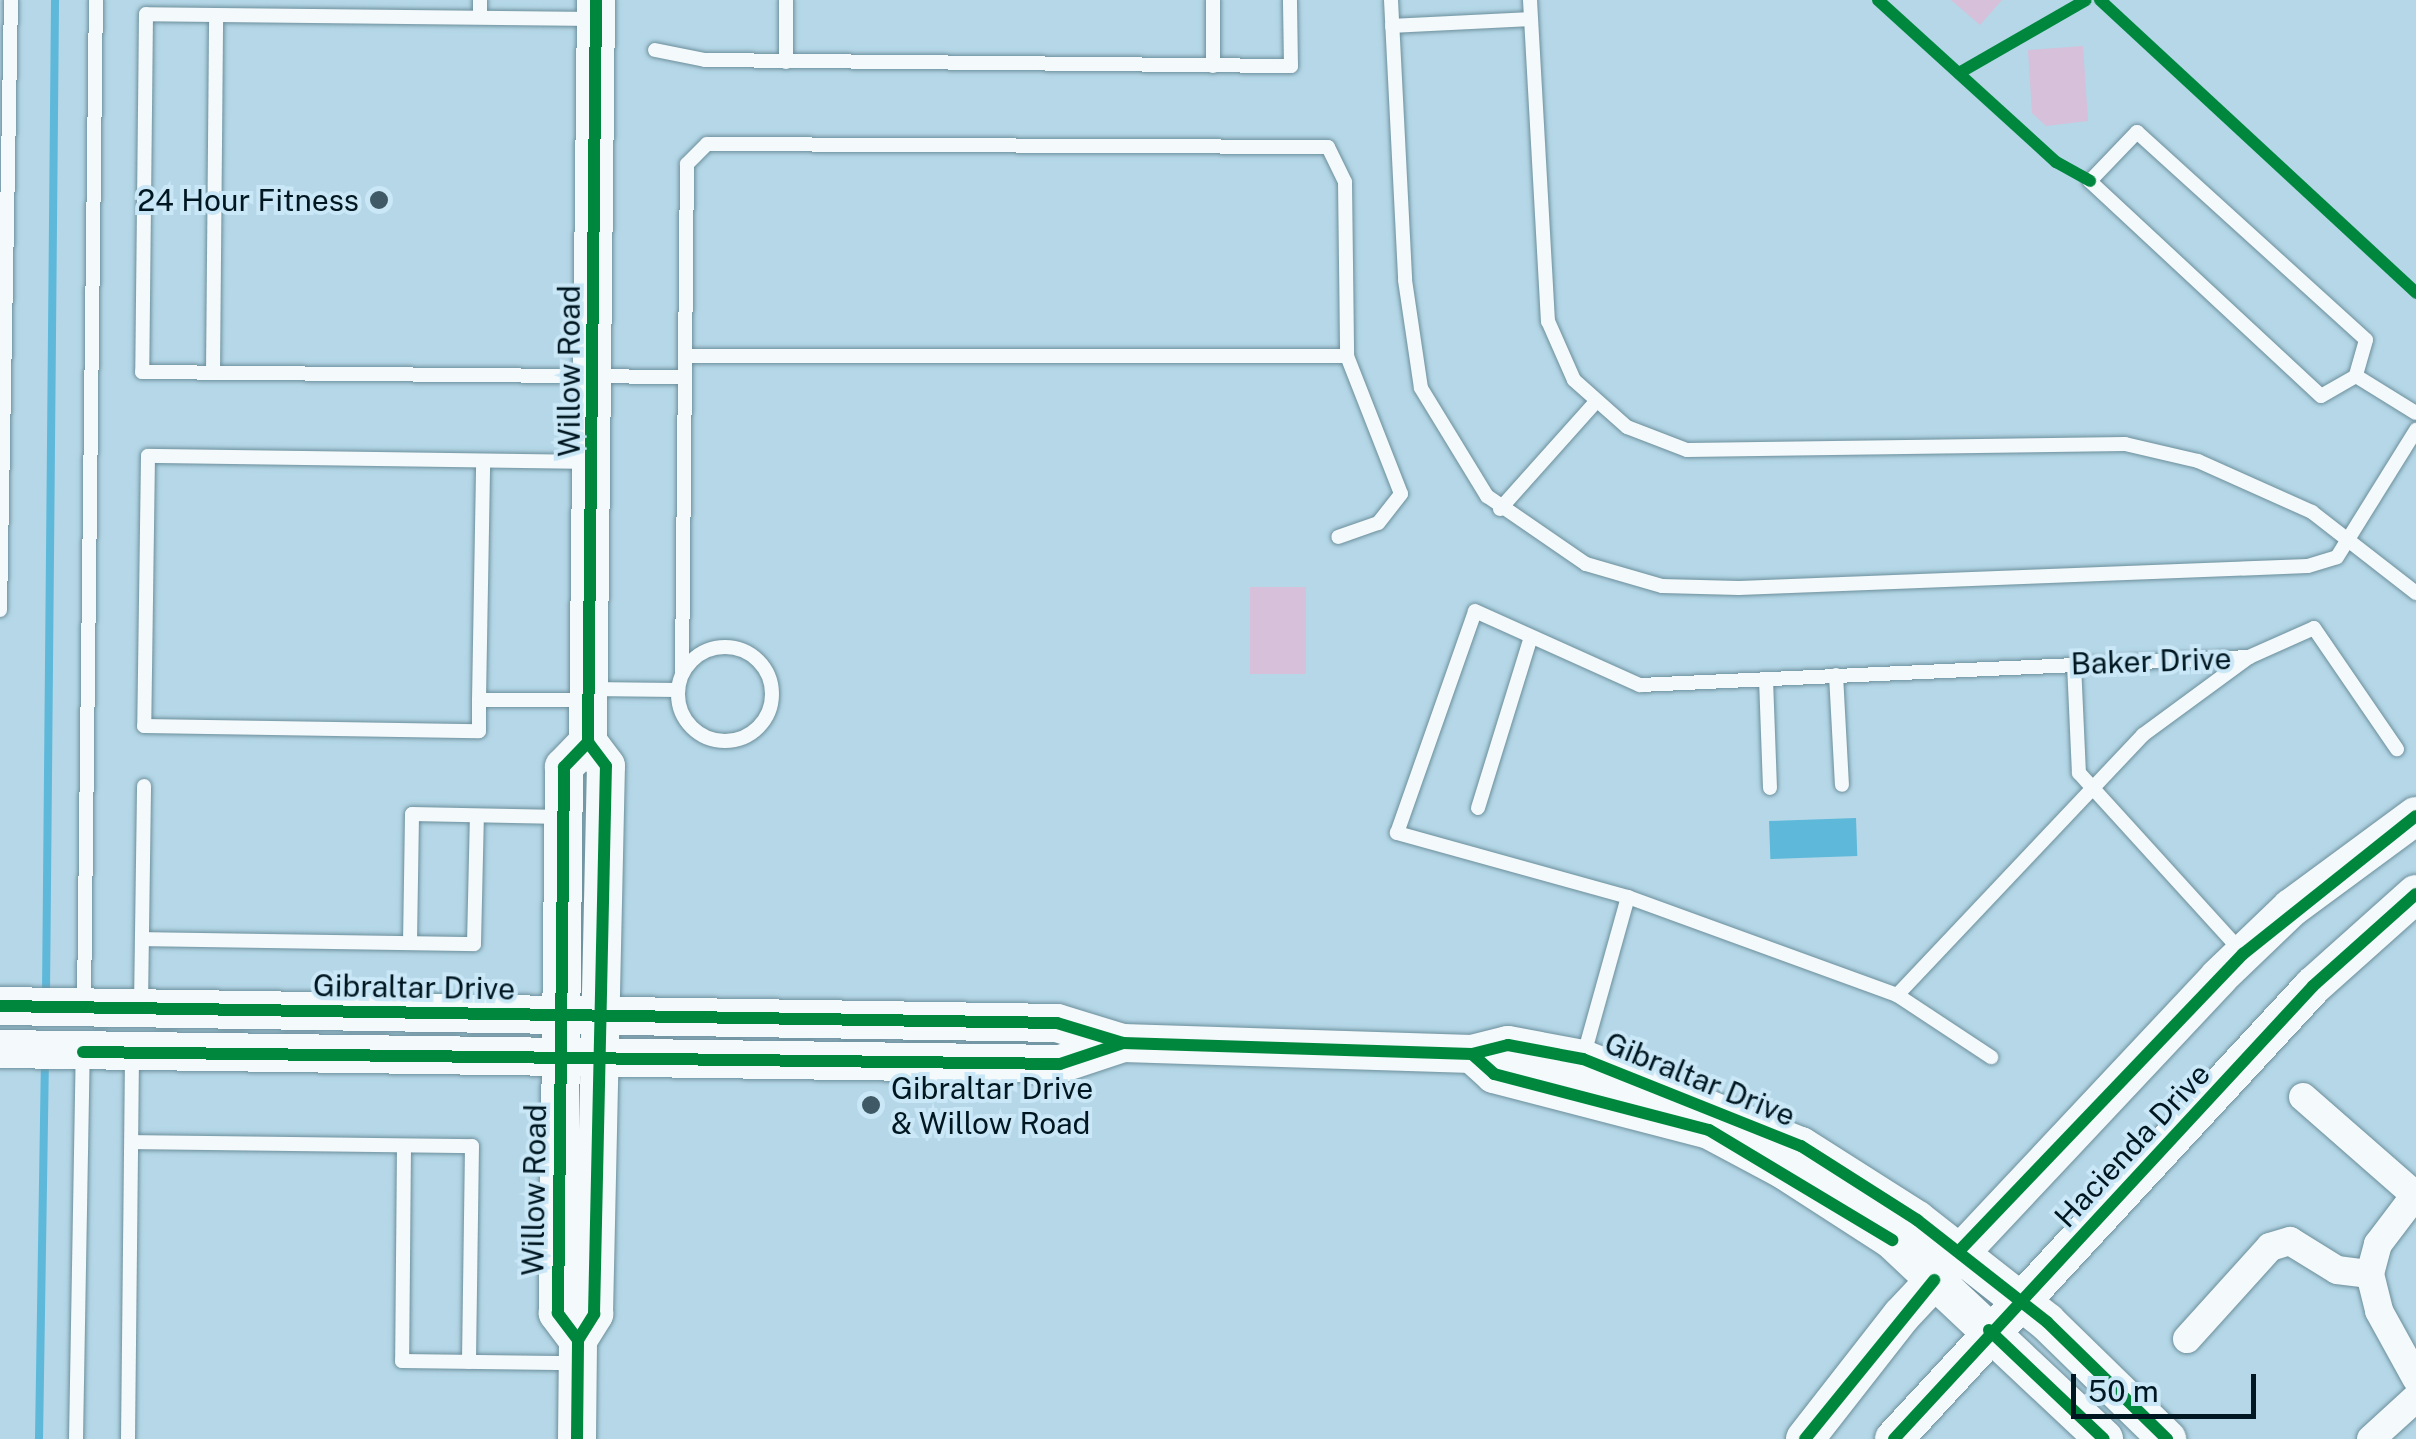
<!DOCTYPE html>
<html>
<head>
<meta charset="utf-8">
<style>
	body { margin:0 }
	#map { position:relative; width:2416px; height:1439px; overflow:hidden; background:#b5d7e7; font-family:"Public Sans",sans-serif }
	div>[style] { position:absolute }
	.green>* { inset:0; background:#d6c0da; transform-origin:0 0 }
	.water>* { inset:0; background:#5db8da; transform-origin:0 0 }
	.stream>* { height:8px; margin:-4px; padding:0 4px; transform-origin:4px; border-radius:4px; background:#5db8da }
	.roads { filter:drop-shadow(0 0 2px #6c8f9c) drop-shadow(0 0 2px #6c8f9c) }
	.lane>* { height:14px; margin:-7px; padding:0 7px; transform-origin:7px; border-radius:7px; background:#f4f9fb }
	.lane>.ring { margin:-7px; padding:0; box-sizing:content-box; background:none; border:14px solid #f4f9fb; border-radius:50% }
	.street>* { height:28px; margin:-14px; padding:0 14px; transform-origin:14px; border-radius:14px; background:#f4f9fb }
	.secondary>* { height:38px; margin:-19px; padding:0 19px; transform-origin:19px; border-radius:19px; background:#f4f9fb }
	.cycleway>* { height:12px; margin:-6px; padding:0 6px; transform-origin:6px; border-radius:6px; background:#00873e }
	.dots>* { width:28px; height:28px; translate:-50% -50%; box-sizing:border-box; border:5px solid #c9e7f6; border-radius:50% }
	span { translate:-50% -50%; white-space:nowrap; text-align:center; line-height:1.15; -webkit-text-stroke:8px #c9e7f6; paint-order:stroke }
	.poi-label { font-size:30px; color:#001721 }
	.right { translate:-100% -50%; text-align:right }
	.left { translate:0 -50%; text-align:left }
	.street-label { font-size:30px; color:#001721 }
	.scale { position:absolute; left:2071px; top:1374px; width:185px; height:45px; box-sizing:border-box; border:5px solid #001721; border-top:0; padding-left:12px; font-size:30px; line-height:35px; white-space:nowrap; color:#001721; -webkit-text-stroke:8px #c9e7f6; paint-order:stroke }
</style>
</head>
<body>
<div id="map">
	<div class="green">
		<i style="clip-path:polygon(1951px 0,2002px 0,1980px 25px)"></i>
		<i style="clip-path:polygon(2083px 46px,2088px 121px,2046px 126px,2032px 113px,2028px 50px)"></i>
		<i style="left:1250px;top:587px;width:56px;height:87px"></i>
	</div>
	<div class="water">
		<i style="left:1856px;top:818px;width:38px;height:87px;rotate:88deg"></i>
	</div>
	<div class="stream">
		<i style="left:46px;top:995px;width:995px;rotate:-89.48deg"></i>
		<i style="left:39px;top:1439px;width:380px;rotate:-89.1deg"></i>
	</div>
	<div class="roads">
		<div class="lane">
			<i style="left:786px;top:0;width:62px;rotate:90deg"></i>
			<i style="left:1213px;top:0;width:66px;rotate:90deg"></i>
			<i style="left:1391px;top:0;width:280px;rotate:87.1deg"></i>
			<i style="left:1405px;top:280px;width:109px;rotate:81.6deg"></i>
			<i style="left:1421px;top:388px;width:127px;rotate:58.6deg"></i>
			<i style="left:1487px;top:496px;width:120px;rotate:34.5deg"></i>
			<i style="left:1586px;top:564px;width:79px;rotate:16.1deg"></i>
			<i style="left:1662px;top:586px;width:77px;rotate:1.5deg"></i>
			<i style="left:1739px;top:588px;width:569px;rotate:-2.21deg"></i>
			<i style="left:2308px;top:566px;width:30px;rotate:-17deg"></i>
			<i style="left:2337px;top:557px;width:150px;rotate:-58.1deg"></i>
			<i style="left:1530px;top:0;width:322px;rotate:86.8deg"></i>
			<i style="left:1548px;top:321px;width:64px;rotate:66.2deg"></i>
			<i style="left:1574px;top:380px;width:71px;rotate:41.6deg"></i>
			<i style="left:1627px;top:427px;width:64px;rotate:21deg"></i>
			<i style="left:1687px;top:450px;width:438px;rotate:-0.8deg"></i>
			<i style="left:2125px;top:444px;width:75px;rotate:13.1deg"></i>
			<i style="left:2198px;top:461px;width:125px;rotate:24.1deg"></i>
			<i style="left:2312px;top:512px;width:132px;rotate:37.9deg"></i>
			<i style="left:480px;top:17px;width:17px;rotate:-90deg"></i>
			<i style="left:595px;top:19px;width:449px;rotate:-179.4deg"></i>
			<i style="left:146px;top:14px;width:358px;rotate:90.6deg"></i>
			<i style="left:142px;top:372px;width:543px;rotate:0.53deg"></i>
			<i style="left:1392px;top:26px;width:138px;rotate:-2.9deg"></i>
			<i style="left:655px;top:50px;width:51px;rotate:11.3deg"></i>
			<i style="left:705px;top:60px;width:586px;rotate:0.59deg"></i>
			<i style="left:1291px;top:66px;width:66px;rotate:-90.9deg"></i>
			<i style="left:2137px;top:132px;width:309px;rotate:42.2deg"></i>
			<i style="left:2366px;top:340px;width:37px;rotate:106deg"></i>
			<i style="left:2356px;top:376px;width:40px;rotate:150.3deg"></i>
			<i style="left:2321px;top:396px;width:316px;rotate:-137.1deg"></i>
			<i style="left:2090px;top:181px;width:68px;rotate:-46.2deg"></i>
			<i style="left:685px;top:356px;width:662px"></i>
			<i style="left:213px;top:373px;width:358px;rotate:-89.5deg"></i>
			<i style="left:2356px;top:376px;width:70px;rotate:31.7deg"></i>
			<i style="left:587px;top:462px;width:439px;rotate:-179.2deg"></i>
			<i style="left:148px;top:456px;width:270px;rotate:90.8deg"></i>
			<i style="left:144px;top:726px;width:335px;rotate:0.9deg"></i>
			<i style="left:479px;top:731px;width:31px;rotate:-90deg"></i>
			<i style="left:479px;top:700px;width:109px"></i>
			<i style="left:1500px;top:509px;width:141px;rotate:-48.2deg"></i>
			<i style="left:0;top:610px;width:610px;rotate:-88.97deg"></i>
			<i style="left:1475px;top:611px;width:181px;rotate:24.2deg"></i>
			<i style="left:1640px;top:685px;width:610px;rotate:-2.63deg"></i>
			<i style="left:2249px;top:657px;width:132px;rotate:143.7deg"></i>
			<i style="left:2143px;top:735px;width:358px;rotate:133.4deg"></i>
			<i style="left:1897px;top:995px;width:286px;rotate:-160deg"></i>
			<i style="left:1628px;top:897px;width:240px;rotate:-164.5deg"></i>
			<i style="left:1397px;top:833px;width:235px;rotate:-70.6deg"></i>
			<i class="ring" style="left:678px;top:647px;width:80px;height:80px"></i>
			<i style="left:2249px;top:657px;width:71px;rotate:-24deg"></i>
			<i style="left:2314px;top:628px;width:147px;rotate:55.6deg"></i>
			<i style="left:2074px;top:664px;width:109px;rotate:87.4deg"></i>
			<i style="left:2079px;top:773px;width:244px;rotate:47.7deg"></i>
			<i style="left:682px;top:672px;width:508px;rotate:-89.44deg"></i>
			<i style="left:687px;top:164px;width:28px;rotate:-45deg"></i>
			<i style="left:707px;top:144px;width:621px;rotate:0.28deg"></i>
			<i style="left:1328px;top:147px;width:39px;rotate:64deg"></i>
			<i style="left:1345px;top:182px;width:174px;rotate:89.3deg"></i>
			<i style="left:1347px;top:356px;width:148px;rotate:68.6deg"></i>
			<i style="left:1401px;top:494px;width:37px;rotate:128deg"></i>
			<i style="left:1378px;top:523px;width:42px;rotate:160.7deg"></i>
			<i style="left:1836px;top:675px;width:110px;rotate:86.9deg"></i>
			<i style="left:1766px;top:679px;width:109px;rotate:87.9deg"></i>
			<i style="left:589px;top:689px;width:88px;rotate:0.7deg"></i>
			<i style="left:479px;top:700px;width:239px;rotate:-89deg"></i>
			<i style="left:1478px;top:808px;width:179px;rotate:-72.8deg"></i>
			<i style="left:142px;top:939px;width:332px;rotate:0.9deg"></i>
			<i style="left:474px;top:944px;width:128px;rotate:-88.7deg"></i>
			<i style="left:410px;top:943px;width:129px;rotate:-89.1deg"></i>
			<i style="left:412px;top:814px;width:151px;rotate:1.1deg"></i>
			<i style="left:1897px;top:995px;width:113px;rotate:33.4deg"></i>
			<i style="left:84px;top:1004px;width:1004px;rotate:-89.32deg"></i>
			<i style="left:141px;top:1005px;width:219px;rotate:-89.2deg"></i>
			<i style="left:1583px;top:1058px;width:167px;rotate:-74.4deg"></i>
			<i style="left:132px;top:1142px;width:340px;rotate:0.7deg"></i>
			<i style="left:472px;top:1146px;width:216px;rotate:90.8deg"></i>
			<i style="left:404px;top:1146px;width:215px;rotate:90.5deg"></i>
			<i style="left:402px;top:1361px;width:174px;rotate:0.7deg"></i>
			<i style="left:76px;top:1439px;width:386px;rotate:-89deg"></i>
			<i style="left:128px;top:1439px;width:386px;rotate:-89.4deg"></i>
		</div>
		<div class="street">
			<i style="left:2303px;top:1097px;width:149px;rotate:41.2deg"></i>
			<i style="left:2416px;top:1194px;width:63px;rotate:127.2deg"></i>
			<i style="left:2378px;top:1244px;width:31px;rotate:105deg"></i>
			<i style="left:2370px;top:1274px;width:38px;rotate:76deg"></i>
			<i style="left:2379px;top:1311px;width:77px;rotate:61.1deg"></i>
			<i style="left:2187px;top:1339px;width:124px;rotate:-47.9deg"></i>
			<i style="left:2270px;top:1247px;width:21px;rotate:-17deg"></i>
			<i style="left:2290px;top:1241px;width:55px;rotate:31.7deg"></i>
			<i style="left:2337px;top:1270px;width:33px;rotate:7deg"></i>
			<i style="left:2371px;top:1439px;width:61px;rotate:-42.3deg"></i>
		</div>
		<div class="secondary">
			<i style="left:0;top:1006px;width:1057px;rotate:0.92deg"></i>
			<i style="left:1057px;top:1023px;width:69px;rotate:16.9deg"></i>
			<i style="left:1123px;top:1043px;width:349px;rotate:1.8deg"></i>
			<i style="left:1472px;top:1054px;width:37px;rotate:-14deg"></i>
			<i style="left:1508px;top:1045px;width:76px;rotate:10.6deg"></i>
			<i style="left:1583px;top:1059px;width:235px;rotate:21.8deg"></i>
			<i style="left:1801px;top:1146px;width:138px;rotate:32.5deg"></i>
			<i style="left:1917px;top:1220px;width:165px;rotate:38.1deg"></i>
			<i style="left:2047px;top:1322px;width:168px;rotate:44.3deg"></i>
			<i style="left:0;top:1049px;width:1060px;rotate:0.81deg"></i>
			<i style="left:1060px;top:1064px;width:66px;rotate:-18.4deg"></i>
			<i style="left:1472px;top:1054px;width:30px;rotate:42deg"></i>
			<i style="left:1494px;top:1074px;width:222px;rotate:14.6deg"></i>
			<i style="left:1709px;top:1130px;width:85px;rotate:28.1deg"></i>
			<i style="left:1784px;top:1170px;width:129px;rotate:32.9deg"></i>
			<i style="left:1892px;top:1240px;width:291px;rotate:43.2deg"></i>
			<i style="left:578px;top:1340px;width:34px;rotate:-127deg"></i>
			<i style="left:558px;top:1313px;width:546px;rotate:-89.37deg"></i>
			<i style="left:564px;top:767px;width:35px;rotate:-46deg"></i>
			<i style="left:577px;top:1439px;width:99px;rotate:-89.4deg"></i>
			<i style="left:578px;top:1340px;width:31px;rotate:-58deg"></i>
			<i style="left:594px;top:1314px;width:548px;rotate:-88.75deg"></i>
			<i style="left:606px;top:766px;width:30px;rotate:-127deg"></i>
			<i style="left:588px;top:742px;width:742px;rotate:-89.38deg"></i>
			<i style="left:1805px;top:1439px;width:157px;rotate:-52deg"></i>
			<i style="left:1902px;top:1315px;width:463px;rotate:-46.8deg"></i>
			<i style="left:2219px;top:977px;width:100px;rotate:-43.8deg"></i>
			<i style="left:2291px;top:908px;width:155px;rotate:-36.4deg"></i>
			<i style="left:1894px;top:1439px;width:617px;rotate:-47.23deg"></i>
			<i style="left:2313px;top:986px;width:138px;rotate:-41.8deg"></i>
		</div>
	</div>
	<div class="cycleway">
		<i style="left:1878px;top:0;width:241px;rotate:42.3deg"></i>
		<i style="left:2056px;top:162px;width:39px;rotate:29deg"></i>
		<i style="left:2100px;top:0;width:431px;rotate:42.8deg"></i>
		<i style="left:1959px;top:73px;width:146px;rotate:-29.9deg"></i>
		<i style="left:0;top:1006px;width:1057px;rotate:0.92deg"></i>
		<i style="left:1057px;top:1023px;width:69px;rotate:16.9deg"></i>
		<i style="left:1123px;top:1043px;width:349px;rotate:1.8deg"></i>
		<i style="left:1472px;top:1054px;width:37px;rotate:-14deg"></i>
		<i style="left:1508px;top:1045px;width:76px;rotate:10.6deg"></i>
		<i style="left:1583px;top:1059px;width:235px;rotate:21.8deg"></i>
		<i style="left:1801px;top:1146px;width:138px;rotate:32.5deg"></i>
		<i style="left:1917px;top:1220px;width:165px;rotate:38.1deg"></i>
		<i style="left:2047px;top:1322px;width:168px;rotate:44.3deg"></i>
		<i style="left:83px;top:1052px;width:977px;rotate:0.7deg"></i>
		<i style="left:1060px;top:1064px;width:66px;rotate:-18.4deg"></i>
		<i style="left:1472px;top:1054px;width:30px;rotate:42deg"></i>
		<i style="left:1494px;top:1074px;width:222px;rotate:14.6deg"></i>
		<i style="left:1709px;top:1130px;width:214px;rotate:31deg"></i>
		<i style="left:1960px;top:1250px;width:410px;rotate:-46.3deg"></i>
		<i style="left:2243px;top:954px;width:221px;rotate:-38.6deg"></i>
		<i style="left:1989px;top:1330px;width:158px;rotate:43.5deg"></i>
		<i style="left:578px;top:1340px;width:34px;rotate:-127deg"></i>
		<i style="left:558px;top:1313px;width:546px;rotate:-89.37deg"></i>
		<i style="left:564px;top:767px;width:35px;rotate:-46deg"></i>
		<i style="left:577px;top:1439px;width:99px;rotate:-89.4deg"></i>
		<i style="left:578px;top:1340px;width:31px;rotate:-58deg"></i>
		<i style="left:594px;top:1314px;width:548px;rotate:-88.75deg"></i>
		<i style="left:606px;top:766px;width:30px;rotate:-127deg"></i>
		<i style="left:588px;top:742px;width:742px;rotate:-89.38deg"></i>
		<i style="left:1805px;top:1439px;width:205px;rotate:-50.9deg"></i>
		<i style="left:1894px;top:1439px;width:617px;rotate:-47.23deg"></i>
		<i style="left:2313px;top:986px;width:138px;rotate:-41.8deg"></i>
	</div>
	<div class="dots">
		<i style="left:379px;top:200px;background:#3f5a66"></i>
		<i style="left:871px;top:1105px;background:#3f5a66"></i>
	</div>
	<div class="poi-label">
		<span class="right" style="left:359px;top:200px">24 Hour Fitness</span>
		<span class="left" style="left:891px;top:1105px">Gibraltar Drive<br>&amp; Willow Road</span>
	</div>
	<div class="street-label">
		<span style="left:569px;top:371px;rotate:-90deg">Willow Road</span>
		<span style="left:2151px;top:661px;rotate:-2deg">Baker Drive</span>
		<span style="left:414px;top:987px;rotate:1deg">Gibraltar Drive</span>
		<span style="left:1700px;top:1079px;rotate:22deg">Gibraltar Drive</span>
		<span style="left:2132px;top:1145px;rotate:-47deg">Hacienda Drive</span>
		<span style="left:534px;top:1190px;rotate:-89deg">Willow Road</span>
	</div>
	<div class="scale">50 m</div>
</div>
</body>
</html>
